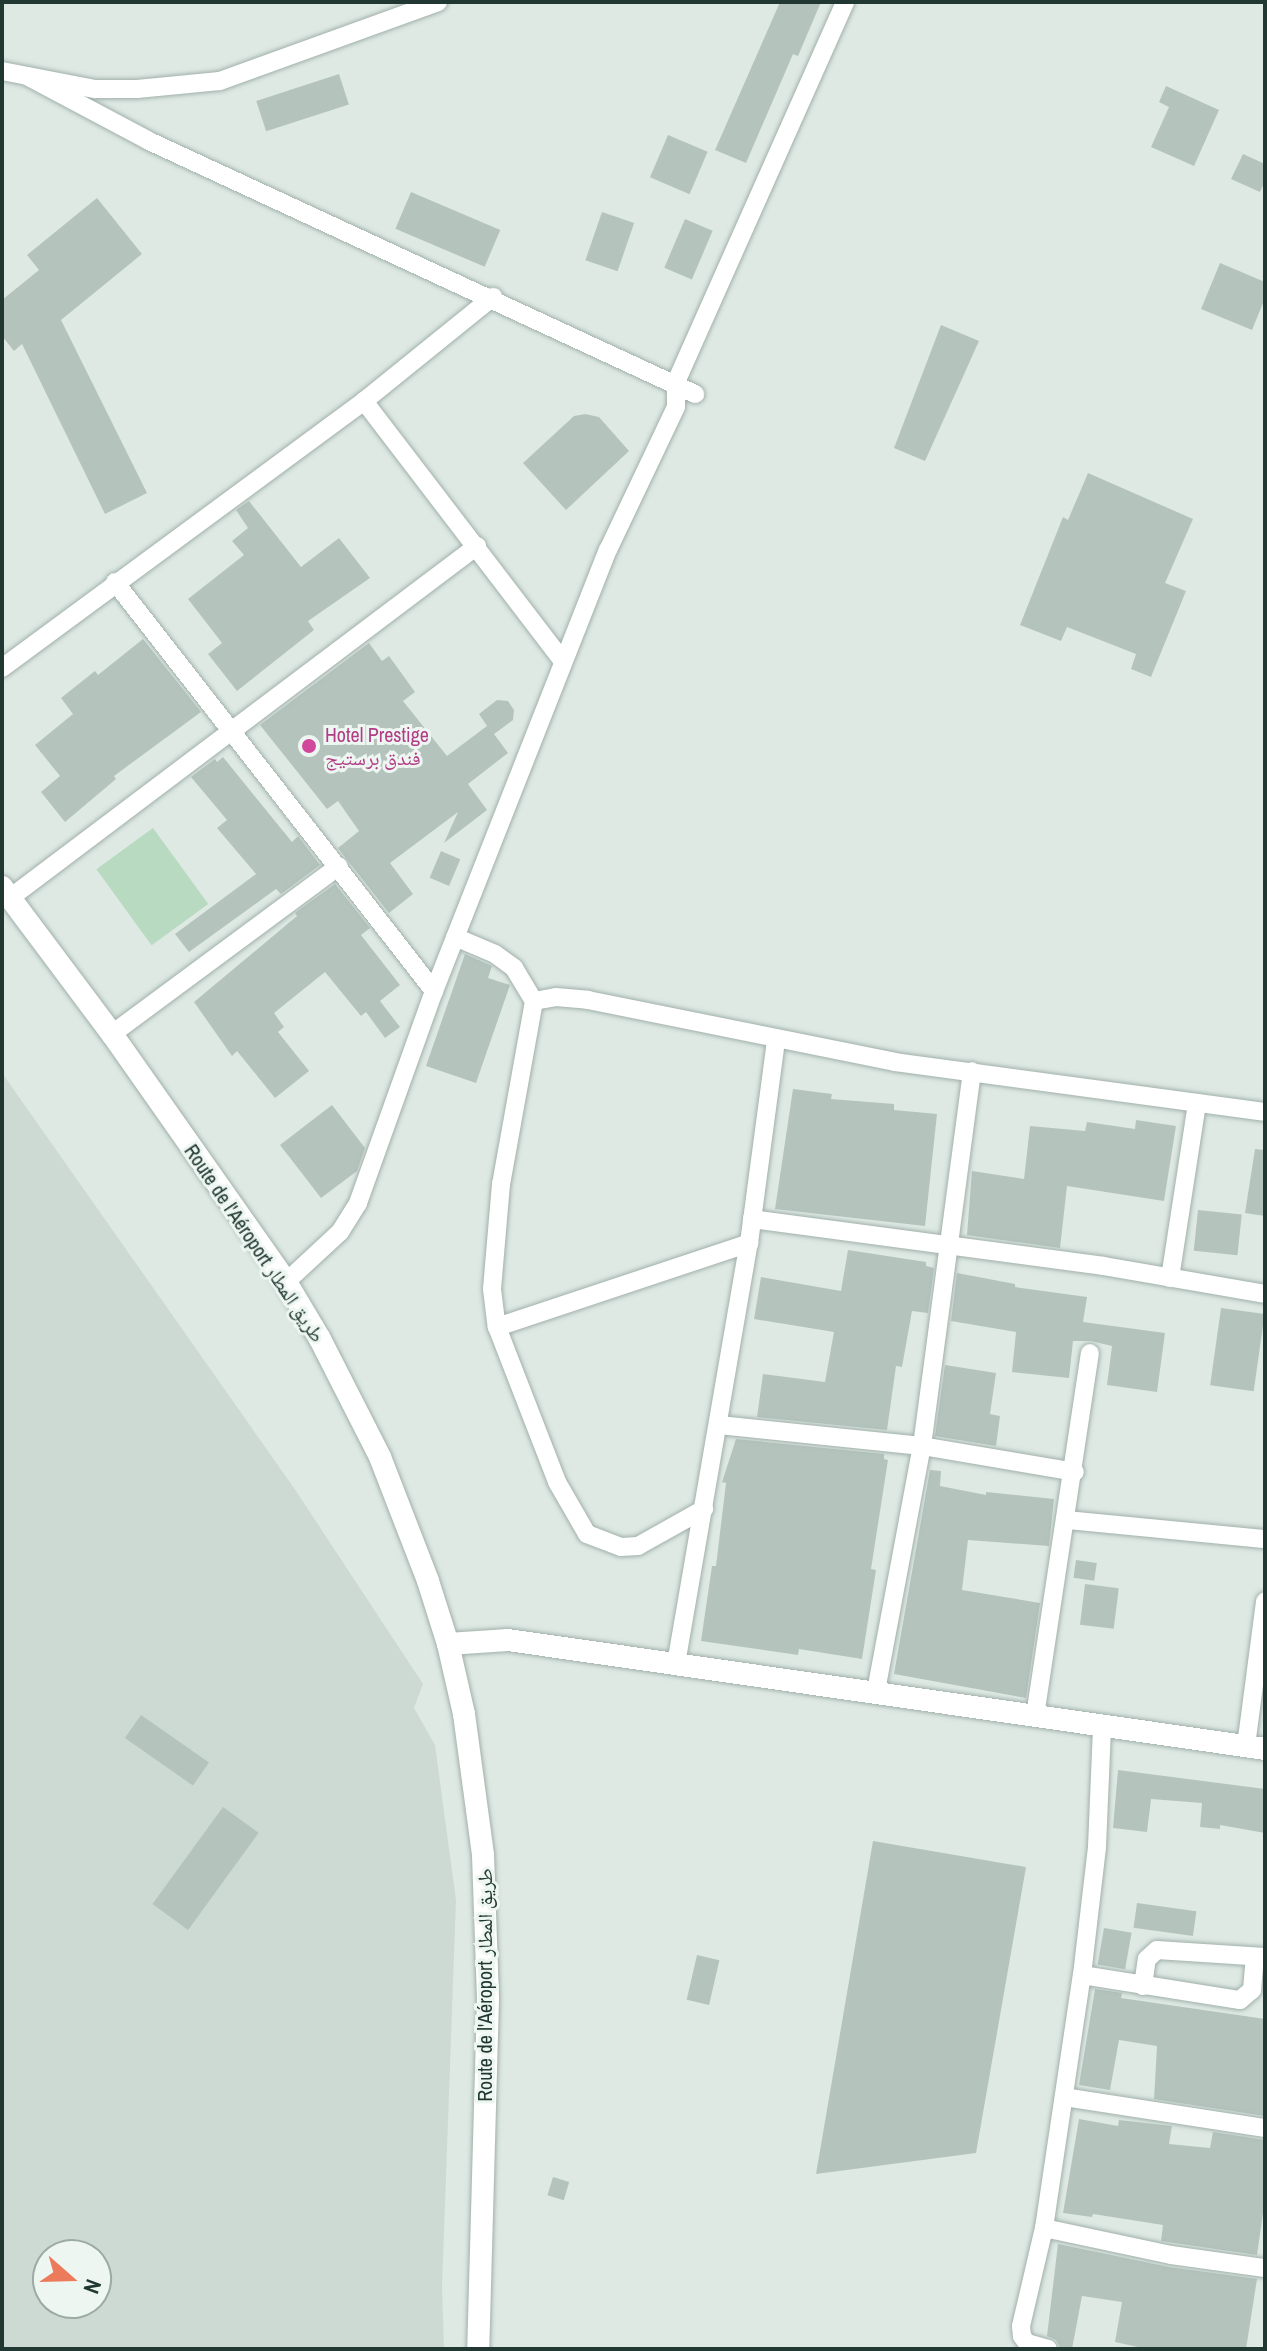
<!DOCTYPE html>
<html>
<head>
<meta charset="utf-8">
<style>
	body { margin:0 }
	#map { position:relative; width:1267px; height:2351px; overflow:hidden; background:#dee9e4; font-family:"Archivo Narrow","Noto Naskh Arabic",sans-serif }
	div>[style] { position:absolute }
	.built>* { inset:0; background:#cdd9d3 }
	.green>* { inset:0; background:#b8dac0; transform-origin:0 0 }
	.building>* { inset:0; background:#b4c4bd; transform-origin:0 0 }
	.roads { filter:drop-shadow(0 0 2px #a1b0ab) drop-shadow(0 0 2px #a1b0ab) }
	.minor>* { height:18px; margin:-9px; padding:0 9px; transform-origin:9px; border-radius:9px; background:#fff }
	.tertiary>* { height:22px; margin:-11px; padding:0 11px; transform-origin:11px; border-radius:11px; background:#fff }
	.dots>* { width:22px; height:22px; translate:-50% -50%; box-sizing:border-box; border:4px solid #eef6f2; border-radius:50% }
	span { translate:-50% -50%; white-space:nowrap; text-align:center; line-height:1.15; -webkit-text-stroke:6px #eef6f2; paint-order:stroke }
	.hotel-label { font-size:20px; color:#b23c85 }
	.left { translate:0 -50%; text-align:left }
	.street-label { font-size:20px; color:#203831 }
	.frame { position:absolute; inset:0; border:4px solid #203831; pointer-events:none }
	.north { position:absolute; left:32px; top:2239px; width:80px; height:80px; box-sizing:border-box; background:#eef6f2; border:2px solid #9caaa5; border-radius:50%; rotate:110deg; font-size:22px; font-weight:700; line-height:32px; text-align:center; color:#203831 }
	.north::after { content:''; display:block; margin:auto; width:28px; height:36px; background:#eb7b5a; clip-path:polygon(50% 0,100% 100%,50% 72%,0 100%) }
</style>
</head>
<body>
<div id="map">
	<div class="built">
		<i style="clip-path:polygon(evenodd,2px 1073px,294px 1488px,423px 1684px,414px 1708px,435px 1745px,456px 1900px,442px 2287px,444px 2349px,2px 2349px,2px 1073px,48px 2255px,96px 2255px,96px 2303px,48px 2303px,48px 2255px)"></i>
	</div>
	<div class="green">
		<i style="left:153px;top:828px;width:94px;height:70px;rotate:54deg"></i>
	</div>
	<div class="building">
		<i style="clip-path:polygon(780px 2px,821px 2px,798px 56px,793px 54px,746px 163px,715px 150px)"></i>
		<i style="left:339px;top:74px;width:32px;height:87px;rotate:72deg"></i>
		<i style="clip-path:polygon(1166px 86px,1219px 110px,1194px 166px,1151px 147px,1169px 107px,1159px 102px)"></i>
		<i style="left:668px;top:135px;width:43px;height:46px;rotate:23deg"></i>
		<i style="clip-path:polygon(1243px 154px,1265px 164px,1265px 181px,1260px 192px,1231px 179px)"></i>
		<i style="left:411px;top:192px;width:97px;height:40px;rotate:23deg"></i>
		<i style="clip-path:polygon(97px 198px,142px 254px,61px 320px,147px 493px,105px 514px,22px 344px,14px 351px,2px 336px,2px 300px,39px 270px,27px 255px)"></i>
		<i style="left:602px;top:212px;width:34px;height:51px;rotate:19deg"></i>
		<i style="left:685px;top:219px;width:30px;height:53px;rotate:23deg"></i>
		<i style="clip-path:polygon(1220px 263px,1265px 282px,1265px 298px,1252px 330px,1201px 309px)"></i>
		<i style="clip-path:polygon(941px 325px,979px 341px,925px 461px,894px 448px)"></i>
		<i style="clip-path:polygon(585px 414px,599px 417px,629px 451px,566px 510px,523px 463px,574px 416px)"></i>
		<i style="clip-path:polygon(1088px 473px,1193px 519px,1165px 583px,1186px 591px,1151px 677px,1131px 669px,1136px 654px,1067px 627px,1061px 641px,1020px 625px,1063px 517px,1068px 520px)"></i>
		<i style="clip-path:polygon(249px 501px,301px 567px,339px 538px,370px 578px,308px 621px,314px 630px,237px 691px,208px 654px,222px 643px,188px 599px,244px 555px,232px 541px,248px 528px,236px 510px)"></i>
		<i style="clip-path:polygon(143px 639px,201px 712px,114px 776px,116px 779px,65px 822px,41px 792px,60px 776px,35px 745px,73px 714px,61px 698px,95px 671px,98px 675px)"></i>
		<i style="clip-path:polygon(369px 643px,382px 661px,389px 656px,415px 692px,403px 701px,447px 756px,487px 726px,479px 714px,497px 700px,508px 701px,514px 710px,513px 720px,494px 734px,508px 753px,468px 784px,487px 810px,444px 843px,458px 812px,390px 863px,413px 894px,389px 913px,338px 848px,359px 831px,338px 801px,327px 809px,260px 725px)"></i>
		<i style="clip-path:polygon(223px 757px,292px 842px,298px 836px,320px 865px,281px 894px,276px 889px,189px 952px,175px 934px,256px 874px,217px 828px,227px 820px,191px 777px,215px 759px,217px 762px)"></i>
		<i style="left:441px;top:851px;width:21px;height:29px;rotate:23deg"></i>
		<i style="clip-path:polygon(335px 884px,370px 928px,361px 935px,400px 985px,380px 1001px,400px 1027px,385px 1038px,366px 1012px,361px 1016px,325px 972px,274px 1013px,284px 1027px,278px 1032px,309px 1071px,275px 1098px,237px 1051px,232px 1056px,194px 1002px,297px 916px,295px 913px)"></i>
		<i style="clip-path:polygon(465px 954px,492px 966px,488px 978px,510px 985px,476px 1083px,426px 1066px)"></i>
		<i style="clip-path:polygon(793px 1089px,832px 1094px,831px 1099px,894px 1104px,894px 1110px,937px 1114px,925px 1226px,775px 1209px)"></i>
		<i style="clip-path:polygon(332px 1105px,365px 1148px,357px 1171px,321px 1198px,280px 1145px)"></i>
		<i style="clip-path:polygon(1136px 1120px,1176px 1126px,1164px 1201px,1067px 1186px,1060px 1248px,967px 1235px,972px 1171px,1024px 1179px,1030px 1126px,1085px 1131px,1087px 1122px,1135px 1129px)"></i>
		<i style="clip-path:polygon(1255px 1149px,1265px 1150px,1265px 1216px,1245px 1213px)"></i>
		<i style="left:1198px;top:1210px;width:44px;height:41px;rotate:6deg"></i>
		<i style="clip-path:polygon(848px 1250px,926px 1262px,926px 1266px,934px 1268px,928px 1313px,912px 1311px,902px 1367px,896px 1366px,887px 1430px,757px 1417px,763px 1374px,825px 1382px,834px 1332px,754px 1319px,761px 1277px,841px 1291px)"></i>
		<i style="clip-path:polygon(957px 1273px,1015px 1284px,1015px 1287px,1087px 1297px,1083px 1322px,1165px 1333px,1157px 1392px,1107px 1385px,1112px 1346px,1091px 1341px,1073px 1341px,1069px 1378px,1012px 1372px,1016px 1332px,951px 1321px)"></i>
		<i style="left:1221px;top:1308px;width:44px;height:78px;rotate:8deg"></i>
		<i style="clip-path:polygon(945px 1365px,996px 1373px,990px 1414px,1000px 1416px,996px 1446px,935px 1436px)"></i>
		<i style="clip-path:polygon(736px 1439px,884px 1454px,884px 1459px,888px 1460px,871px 1569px,876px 1570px,862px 1659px,799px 1649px,798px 1655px,701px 1641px,712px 1566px,716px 1566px,726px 1483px,722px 1482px)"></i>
		<i style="clip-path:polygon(930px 1470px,941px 1471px,940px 1486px,986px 1495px,986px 1492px,1054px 1499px,1049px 1546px,968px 1540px,962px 1590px,1040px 1603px,1026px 1698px,894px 1674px)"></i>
		<i style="left:1076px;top:1560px;width:21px;height:18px;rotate:8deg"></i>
		<i style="left:1085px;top:1584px;width:34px;height:41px;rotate:7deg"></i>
		<i style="left:141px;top:1715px;width:83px;height:28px;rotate:35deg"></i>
		<i style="clip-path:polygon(1118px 1770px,1265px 1789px,1265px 1833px,1220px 1825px,1220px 1829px,1200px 1827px,1202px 1803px,1151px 1799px,1147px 1832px,1113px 1828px)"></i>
		<i style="left:223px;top:1807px;width:44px;height:120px;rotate:36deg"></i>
		<i style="clip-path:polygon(873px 1841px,1026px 1867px,976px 2153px,816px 2174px)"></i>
		<i style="left:1137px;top:1903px;width:60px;height:25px;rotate:8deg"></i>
		<i style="left:1104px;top:1928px;width:28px;height:37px;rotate:10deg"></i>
		<i style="left:697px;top:1955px;width:23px;height:46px;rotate:13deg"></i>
		<i style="clip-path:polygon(1095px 1989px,1122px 1993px,1121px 1998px,1265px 2019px,1265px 2116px,1154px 2099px,1157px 2046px,1119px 2040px,1110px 2090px,1079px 2085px)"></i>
		<i style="clip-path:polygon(1079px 2119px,1118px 2126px,1119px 2120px,1172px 2126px,1169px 2144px,1210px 2148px,1213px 2132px,1265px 2140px,1265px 2199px,1257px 2255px,1161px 2241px,1163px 2225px,1093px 2214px,1092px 2217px,1063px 2213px)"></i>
		<i style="left:553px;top:2177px;width:17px;height:19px;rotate:17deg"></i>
		<i style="clip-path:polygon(1058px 2244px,1169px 2267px,1257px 2279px,1246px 2349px,1147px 2349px,1115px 2342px,1122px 2302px,1082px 2296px,1072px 2349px,1060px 2347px,1056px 2340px,1047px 2336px)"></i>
	</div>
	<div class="roads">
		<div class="minor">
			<i style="left:2px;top:71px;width:95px;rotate:11deg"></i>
			<i style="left:95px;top:89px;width:42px"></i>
			<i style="left:137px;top:89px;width:83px;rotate:-5.5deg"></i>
			<i style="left:220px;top:81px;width:232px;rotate:-19.9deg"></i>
			<i style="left:27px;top:76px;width:138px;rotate:28deg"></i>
			<i style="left:149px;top:141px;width:602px;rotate:24.86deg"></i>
			<i style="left:364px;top:401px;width:327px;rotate:52.6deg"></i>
			<i style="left:115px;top:582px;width:519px;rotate:52.05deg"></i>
			<i style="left:2px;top:668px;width:450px;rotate:-36.4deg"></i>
			<i style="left:364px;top:401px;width:166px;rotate:-38.9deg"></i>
			<i style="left:10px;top:898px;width:585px;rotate:-37.01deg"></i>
			<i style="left:455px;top:937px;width:43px;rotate:23deg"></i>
			<i style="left:495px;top:954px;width:24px;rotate:36deg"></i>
			<i style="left:514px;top:968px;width:39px;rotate:59deg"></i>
			<i style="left:534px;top:1001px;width:22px;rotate:-10deg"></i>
			<i style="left:556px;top:997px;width:32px;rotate:5deg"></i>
			<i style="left:588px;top:1000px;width:313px;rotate:11.4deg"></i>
			<i style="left:895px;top:1062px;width:373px;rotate:7.7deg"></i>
			<i style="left:534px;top:1001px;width:186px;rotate:100.2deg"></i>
			<i style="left:501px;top:1184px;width:105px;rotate:94.9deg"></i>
			<i style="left:492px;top:1289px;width:38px;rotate:83deg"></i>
			<i style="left:497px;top:1327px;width:166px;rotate:68.8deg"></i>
			<i style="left:557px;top:1482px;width:60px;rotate:60deg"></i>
			<i style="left:587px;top:1534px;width:36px;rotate:21deg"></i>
			<i style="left:621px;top:1547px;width:17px;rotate:-3deg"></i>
			<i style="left:638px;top:1546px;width:76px;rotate:-29.3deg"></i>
			<i style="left:112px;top:1034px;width:282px;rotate:-36.5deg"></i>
			<i style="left:752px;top:1219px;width:354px;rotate:7.6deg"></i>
			<i style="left:1103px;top:1266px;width:164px;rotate:9.8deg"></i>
			<i style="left:1170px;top:1278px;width:177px;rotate:-81.2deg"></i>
			<i style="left:286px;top:1282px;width:74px;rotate:-42.8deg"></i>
			<i style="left:340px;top:1232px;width:34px;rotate:-58deg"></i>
			<i style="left:358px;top:1203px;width:225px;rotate:-70.3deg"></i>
			<i style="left:434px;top:991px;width:474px;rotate:-68.5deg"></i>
			<i style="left:608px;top:550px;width:158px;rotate:-64.6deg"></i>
			<i style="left:676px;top:407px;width:25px;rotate:-90deg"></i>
			<i style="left:676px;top:382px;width:416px;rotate:-66deg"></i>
			<i style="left:497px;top:1327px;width:266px;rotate:-18.4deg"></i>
			<i style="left:719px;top:1425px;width:204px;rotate:5.9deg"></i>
			<i style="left:922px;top:1446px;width:155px;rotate:9.6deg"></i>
			<i style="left:1067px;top:1520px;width:199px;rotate:5.5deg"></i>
			<i style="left:676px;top:1664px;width:427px;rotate:-80.2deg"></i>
			<i style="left:749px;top:1243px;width:205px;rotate:-82.4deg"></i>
			<i style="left:876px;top:1691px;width:249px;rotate:-79.4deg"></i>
			<i style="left:922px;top:1446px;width:378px;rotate:-82.4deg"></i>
			<i style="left:1035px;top:1716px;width:367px;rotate:-81.4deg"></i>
			<i style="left:1246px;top:1746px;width:146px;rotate:-82.5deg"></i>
			<i style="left:1082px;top:1975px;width:160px;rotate:9deg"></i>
			<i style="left:1240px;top:2000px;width:16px;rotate:-40deg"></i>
			<i style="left:1252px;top:1990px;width:33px;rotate:-85deg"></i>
			<i style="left:1143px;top:1986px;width:27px;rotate:-82deg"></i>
			<i style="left:1147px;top:1959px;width:13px;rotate:-42deg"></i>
			<i style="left:1157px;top:1950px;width:108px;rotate:3.7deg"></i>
			<i style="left:1064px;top:2097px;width:203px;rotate:8.8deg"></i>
			<i style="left:1044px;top:2228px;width:130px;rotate:12deg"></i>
			<i style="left:1171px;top:2255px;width:95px;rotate:7.9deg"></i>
			<i style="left:1048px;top:2349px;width:22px;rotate:-164deg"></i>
			<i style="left:1027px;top:2343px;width:9px;rotate:-126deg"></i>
			<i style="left:1022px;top:2336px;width:10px;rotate:-96deg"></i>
			<i style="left:1021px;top:2326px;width:101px;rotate:-76.8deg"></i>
			<i style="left:1044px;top:2228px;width:256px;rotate:-81.5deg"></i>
			<i style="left:1082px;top:1975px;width:129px;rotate:-83.3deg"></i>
			<i style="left:1097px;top:1847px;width:121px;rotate:-87.6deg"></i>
		</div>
		<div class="tertiary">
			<i style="left:2px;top:887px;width:184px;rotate:53.2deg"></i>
			<i style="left:112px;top:1034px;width:303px;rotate:54.9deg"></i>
			<i style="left:286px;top:1282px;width:66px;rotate:59.2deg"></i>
			<i style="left:320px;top:1339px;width:132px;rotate:63deg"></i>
			<i style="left:380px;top:1457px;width:133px;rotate:68.8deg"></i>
			<i style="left:428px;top:1581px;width:66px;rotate:72.4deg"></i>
			<i style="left:448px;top:1644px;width:72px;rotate:77.1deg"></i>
			<i style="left:464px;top:1714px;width:142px;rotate:82.3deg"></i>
			<i style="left:483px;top:1855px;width:144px;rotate:88deg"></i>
			<i style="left:488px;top:1999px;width:350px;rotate:91.6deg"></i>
			<i style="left:448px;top:1644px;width:60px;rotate:-3.8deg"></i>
			<i style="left:508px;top:1640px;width:765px;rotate:8.19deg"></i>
		</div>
	</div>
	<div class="dots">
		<i style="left:309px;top:746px;background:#d1479c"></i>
	</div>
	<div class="hotel-label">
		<span class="left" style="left:325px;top:746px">Hotel Prestige<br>فندق برستيج</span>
	</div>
	<div class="street-label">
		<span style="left:255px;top:1243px;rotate:56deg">Route de l'Aéroport طريق المطار</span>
		<span style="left:484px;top:1985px;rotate:-90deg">Route de l'Aéroport طريق المطار</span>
	</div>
	<div class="frame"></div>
	<div class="north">N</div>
</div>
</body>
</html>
